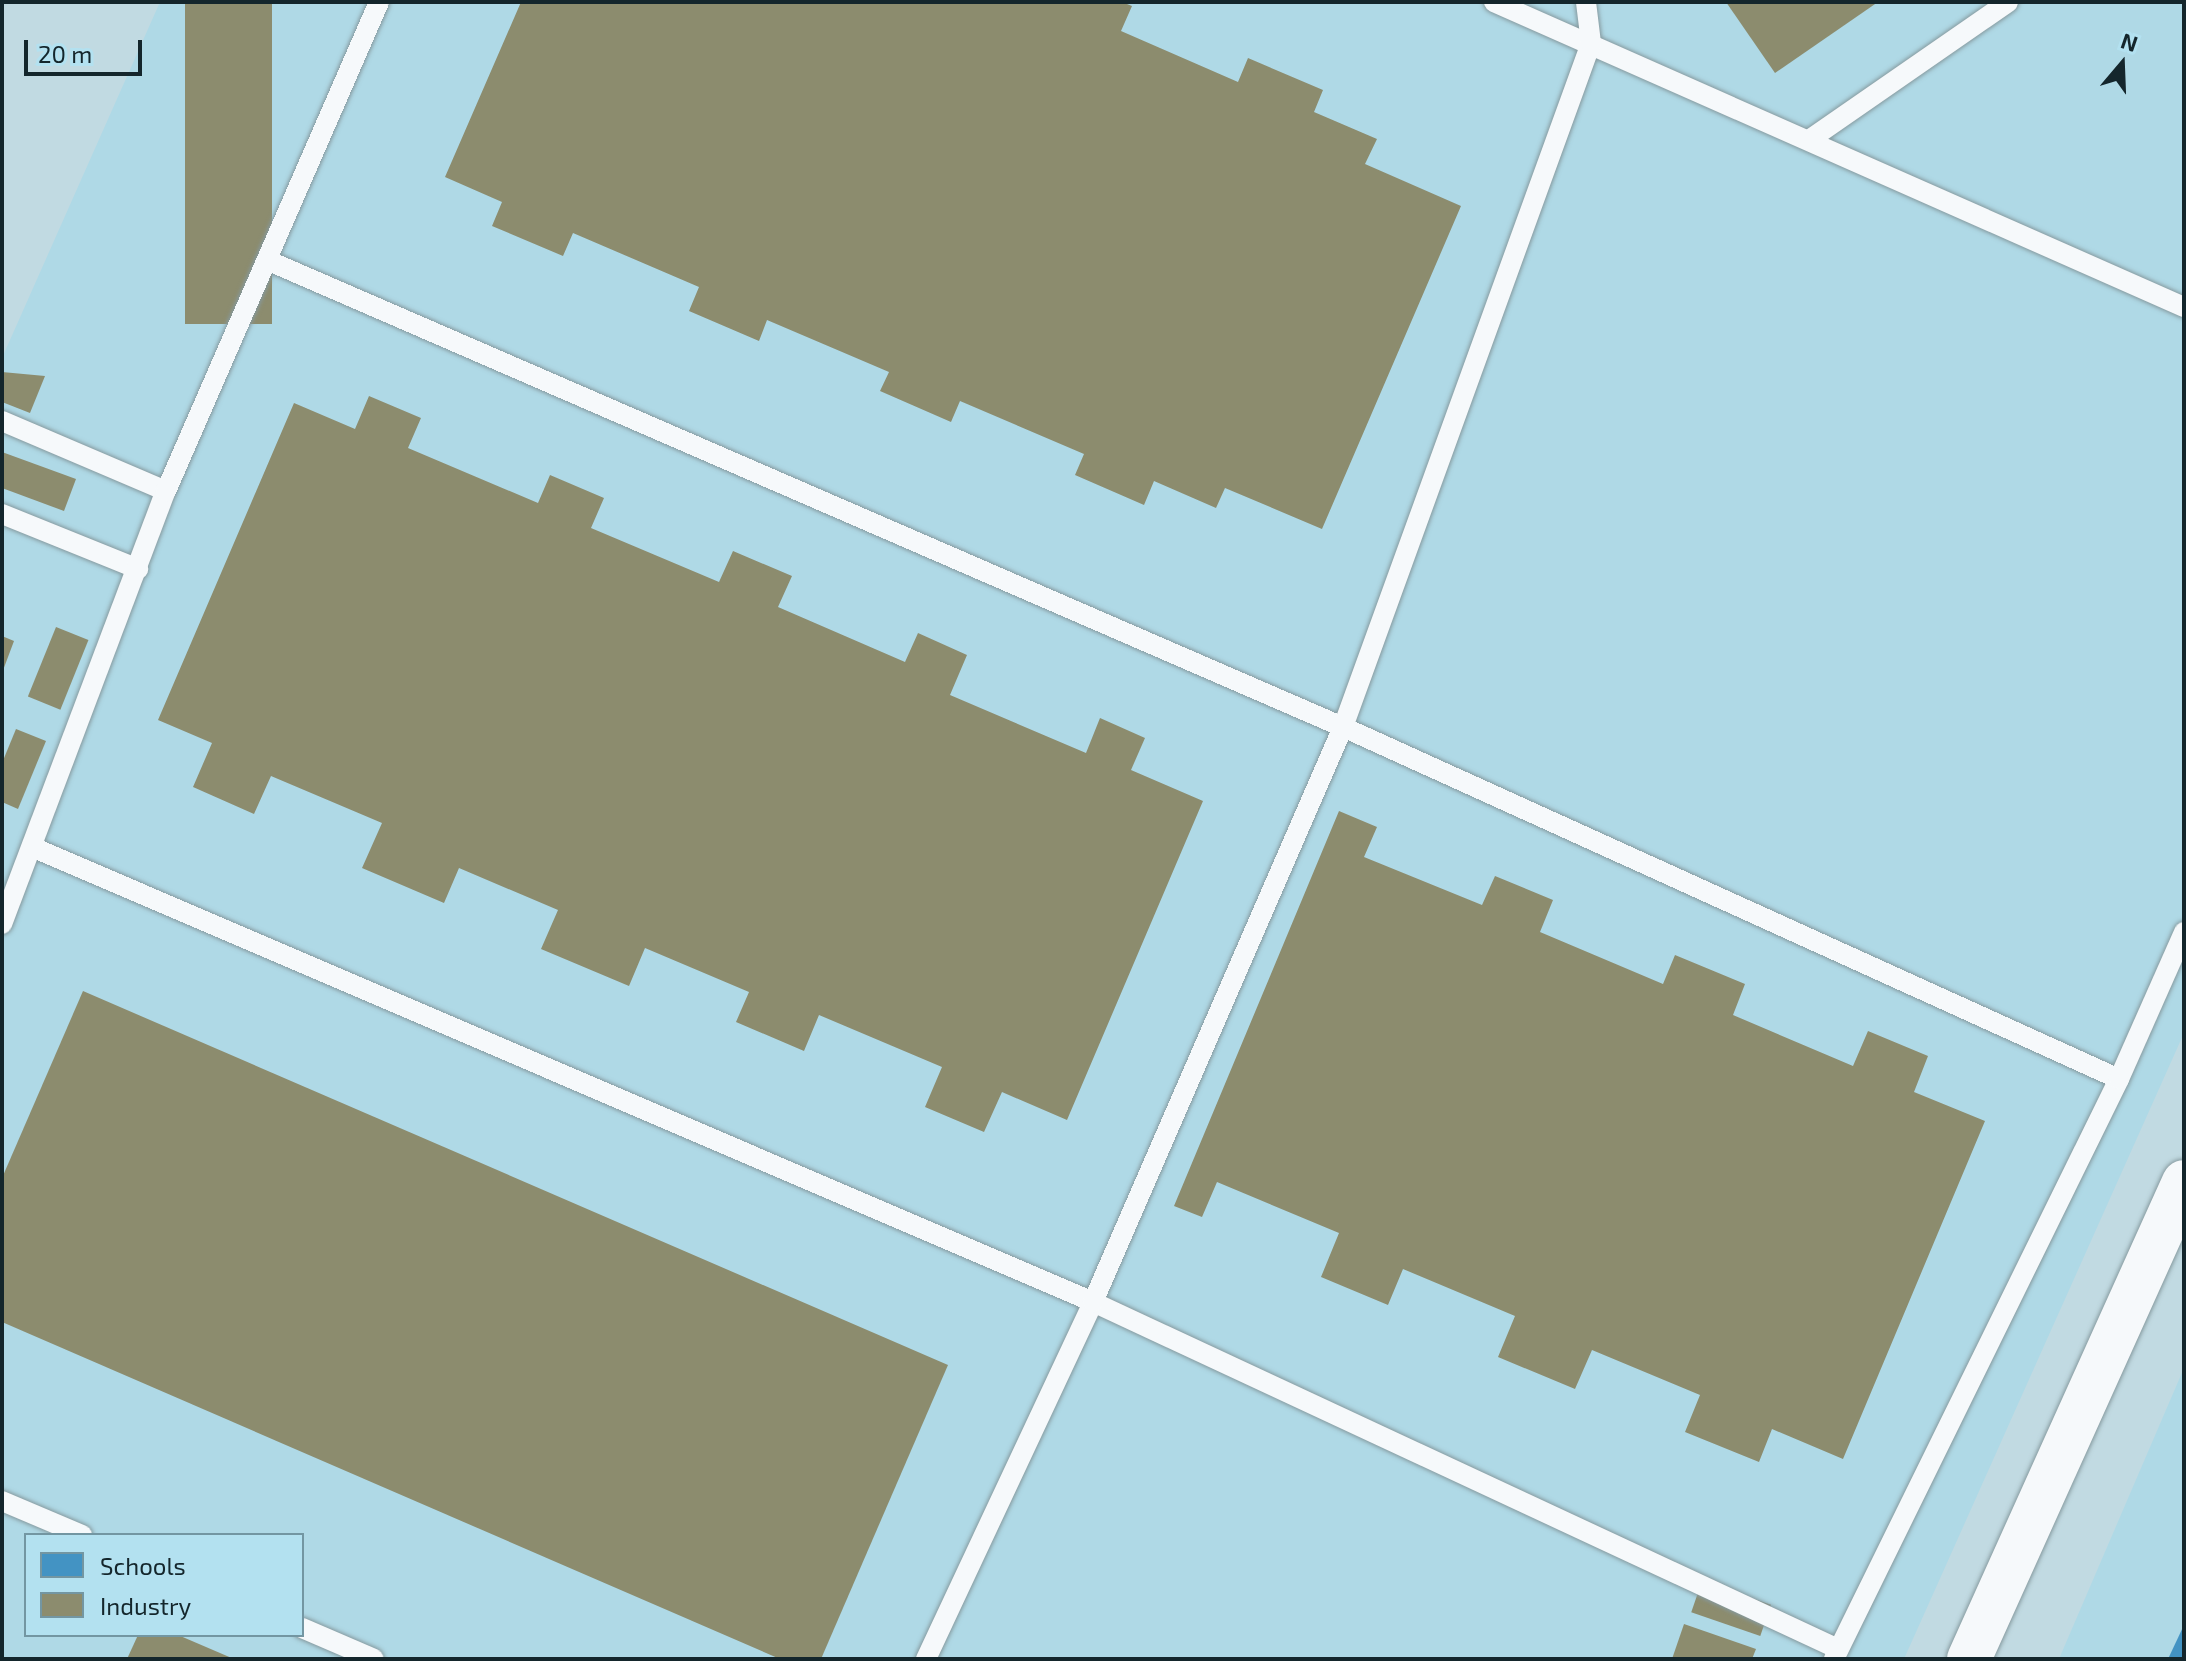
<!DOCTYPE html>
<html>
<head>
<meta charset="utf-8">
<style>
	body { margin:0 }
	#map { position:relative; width:2186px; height:1661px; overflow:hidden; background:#c1dae2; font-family:"Exo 2",sans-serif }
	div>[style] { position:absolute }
	.built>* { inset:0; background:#afd9e6 }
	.schools>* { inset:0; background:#4393c3 }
	.industry>* { inset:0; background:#8c8c6e; transform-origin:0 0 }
	.roads { filter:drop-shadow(0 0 2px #869a9f) drop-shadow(0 0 2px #869a9f) }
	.service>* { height:20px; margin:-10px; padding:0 10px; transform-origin:10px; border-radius:10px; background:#f6f9fb }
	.tertiary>* { height:44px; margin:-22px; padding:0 22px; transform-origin:22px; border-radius:22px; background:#f6f9fb }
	span { translate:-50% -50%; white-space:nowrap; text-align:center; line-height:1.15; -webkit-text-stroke:8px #b3e1f0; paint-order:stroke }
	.frame { position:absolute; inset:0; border:4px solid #14262c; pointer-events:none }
	.legend { position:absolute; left:24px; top:1533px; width:280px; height:104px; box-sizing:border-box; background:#b3e1f0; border:2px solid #7396a2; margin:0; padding:10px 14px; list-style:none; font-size:24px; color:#14262c }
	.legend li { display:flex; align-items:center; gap:16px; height:40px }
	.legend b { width:40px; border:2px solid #7396a2 }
	.north { position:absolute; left:2082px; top:24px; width:80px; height:80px; -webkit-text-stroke:6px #b3e1f0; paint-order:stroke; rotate:19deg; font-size:22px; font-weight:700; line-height:32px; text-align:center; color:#14262c }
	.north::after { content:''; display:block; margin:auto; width:28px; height:36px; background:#14262c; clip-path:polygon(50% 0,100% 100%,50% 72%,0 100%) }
	.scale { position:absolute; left:24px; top:40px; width:118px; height:36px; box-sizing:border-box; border:4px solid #14262c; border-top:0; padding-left:10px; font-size:24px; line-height:28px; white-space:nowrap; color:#14262c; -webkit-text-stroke:6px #b3e1f0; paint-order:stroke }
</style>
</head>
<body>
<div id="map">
	<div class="built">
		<i style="clip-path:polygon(evenodd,160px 2px,2184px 2px,2184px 1033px,1904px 1659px,2px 1659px,2px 358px,160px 2px,26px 1535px,302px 1535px,302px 1635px,26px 1635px,26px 1535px)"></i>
		<i style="clip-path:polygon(2184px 1368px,2184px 1659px,2059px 1659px)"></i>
	</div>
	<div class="schools">
		<i style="clip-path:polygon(2184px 1625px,2184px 1659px,2168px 1659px)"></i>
	</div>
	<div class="industry">
		<i style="left:185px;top:2px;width:87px;height:322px"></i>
		<i style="clip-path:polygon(521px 2px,1122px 2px,1132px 6px,1121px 31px,1238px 82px,1248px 58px,1323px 90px,1314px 112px,1377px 139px,1365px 164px,1461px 206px,1322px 529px,1225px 488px,1216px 508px,1154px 481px,1144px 505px,1075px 475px,1084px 454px,960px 401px,951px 422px,880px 391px,889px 372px,767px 320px,759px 341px,689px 311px,699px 287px,573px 233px,563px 256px,492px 226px,502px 202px,445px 177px)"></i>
		<i style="clip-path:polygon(1726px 2px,1878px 2px,1775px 73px)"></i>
		<i style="clip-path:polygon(2px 372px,45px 376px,30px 413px,2px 402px)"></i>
		<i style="clip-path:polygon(369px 396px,421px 418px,408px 448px,538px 503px,550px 475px,604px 498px,591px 528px,719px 582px,733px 551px,792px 576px,778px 607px,905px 662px,918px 633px,967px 655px,950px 695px,1086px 753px,1100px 718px,1145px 738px,1131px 770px,1203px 801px,1067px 1120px,1002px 1092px,984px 1132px,925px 1107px,942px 1067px,819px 1015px,804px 1051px,736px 1022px,749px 992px,645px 948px,629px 986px,541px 949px,558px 910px,459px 868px,444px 903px,362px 868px,382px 823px,271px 776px,254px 814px,193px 787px,212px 743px,158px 720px,294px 403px,355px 429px)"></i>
		<i style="clip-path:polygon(2px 452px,76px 479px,64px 511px,2px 488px)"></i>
		<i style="left:56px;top:627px;width:35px;height:75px;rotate:22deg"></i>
		<i style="clip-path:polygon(2px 636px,14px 641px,2px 673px)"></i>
		<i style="clip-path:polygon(16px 729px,46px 741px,18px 809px,2px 802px,2px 763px)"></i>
		<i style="clip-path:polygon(1339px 811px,1377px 827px,1364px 857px,1482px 905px,1495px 876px,1553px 900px,1540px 932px,1663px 984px,1675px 955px,1745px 984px,1733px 1015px,1853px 1066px,1868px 1031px,1928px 1056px,1914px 1092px,1985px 1121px,1843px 1459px,1772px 1429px,1759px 1462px,1685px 1432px,1700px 1395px,1592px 1350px,1575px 1389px,1498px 1357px,1515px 1316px,1403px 1269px,1388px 1305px,1321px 1277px,1339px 1233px,1217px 1182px,1202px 1217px,1174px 1206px)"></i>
		<i style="clip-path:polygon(83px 991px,948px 1365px,821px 1659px,780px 1659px,2px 1322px,2px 1178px)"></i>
		<i style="left:1702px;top:1581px;width:73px;height:33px;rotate:19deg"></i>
		<i style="clip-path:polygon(1684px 1624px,1756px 1649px,1752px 1659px,1672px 1659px)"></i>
		<i style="clip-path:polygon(138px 1635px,178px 1635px,234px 1659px,127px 1659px)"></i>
	</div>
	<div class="roads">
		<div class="service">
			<i style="left:1494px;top:2px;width:754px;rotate:23.85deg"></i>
			<i style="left:1809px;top:140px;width:242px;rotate:-34.7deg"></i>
			<i style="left:269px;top:261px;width:1171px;rotate:23.46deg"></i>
			<i style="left:1343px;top:727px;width:852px;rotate:24.4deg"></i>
			<i style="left:2px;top:421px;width:178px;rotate:23.1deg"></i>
			<i style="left:2px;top:514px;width:147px;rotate:22deg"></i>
			<i style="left:32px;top:847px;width:1154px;rotate:23.21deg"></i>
			<i style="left:1093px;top:1302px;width:822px;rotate:24.97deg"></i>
			<i style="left:2px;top:924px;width:463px;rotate:-69.3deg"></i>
			<i style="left:166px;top:491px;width:533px;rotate:-66.46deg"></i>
			<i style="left:2px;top:1501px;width:87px;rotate:23deg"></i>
			<i style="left:302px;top:1628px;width:78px;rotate:23.3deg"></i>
			<i style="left:926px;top:1659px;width:394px;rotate:-64.9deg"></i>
			<i style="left:1093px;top:1302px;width:627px;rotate:-66.5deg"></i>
			<i style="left:1343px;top:727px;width:728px;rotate:-70.07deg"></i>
			<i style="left:1591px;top:43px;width:41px;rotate:-97deg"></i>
			<i style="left:1834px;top:1659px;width:646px;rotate:-63.83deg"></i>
			<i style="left:2119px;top:1079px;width:161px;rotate:-66.1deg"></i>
		</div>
		<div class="tertiary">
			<i style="left:1969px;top:1659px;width:523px;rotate:-65.74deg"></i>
		</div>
	</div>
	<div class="frame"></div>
	<ul class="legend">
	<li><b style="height:22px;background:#4393c3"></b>Schools</li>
	<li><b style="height:22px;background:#8c8c6e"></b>Industry</li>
	</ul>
	<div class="north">N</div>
	<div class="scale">20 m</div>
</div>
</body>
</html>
